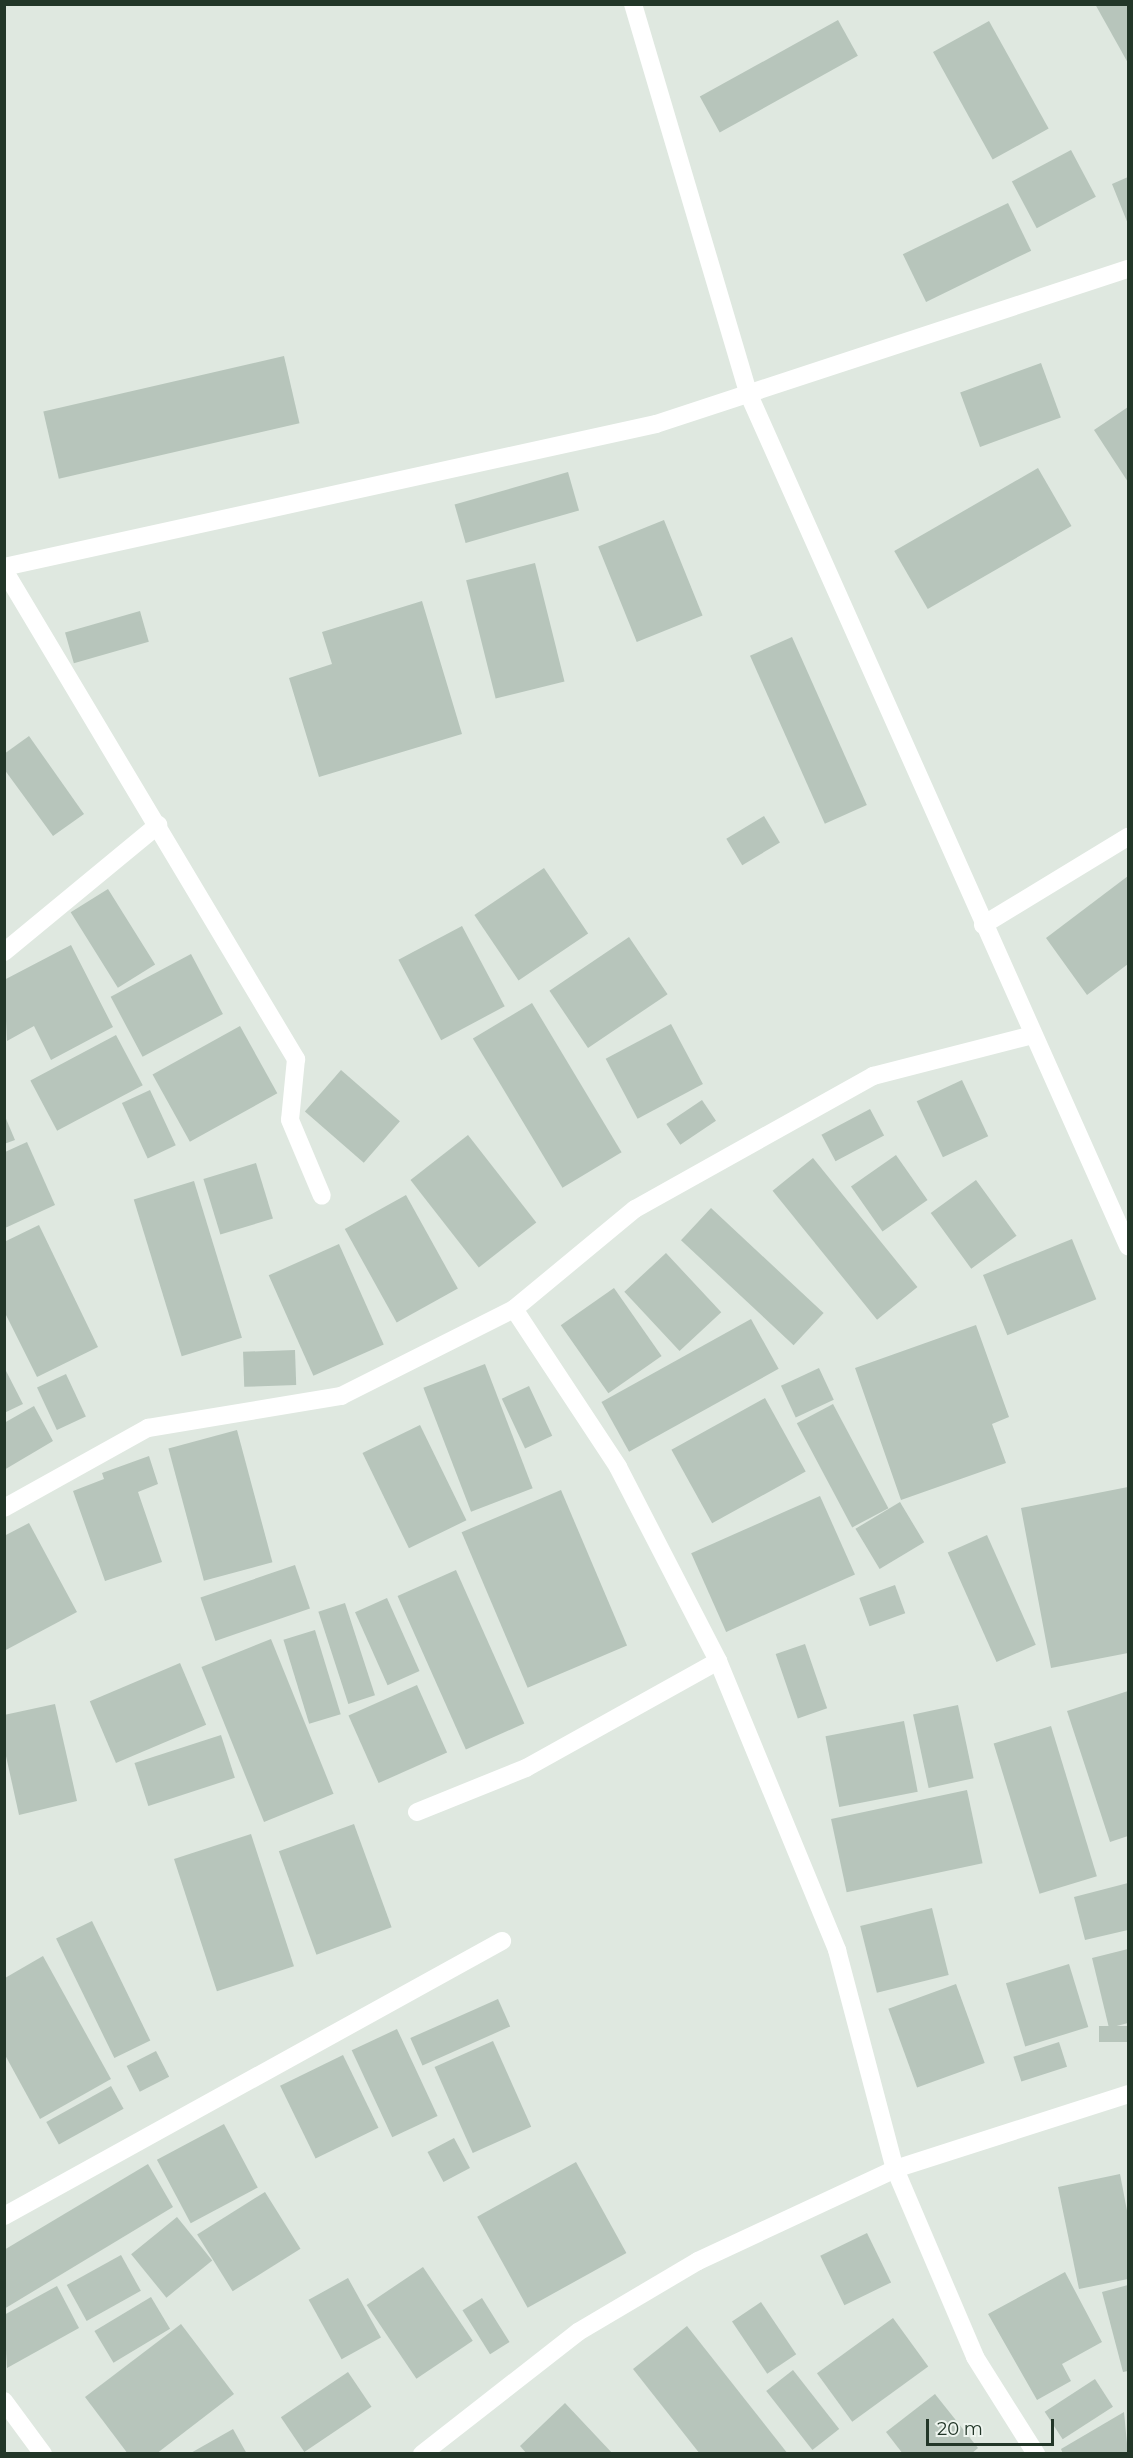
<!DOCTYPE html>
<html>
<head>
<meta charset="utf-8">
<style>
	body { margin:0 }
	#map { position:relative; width:1133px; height:2458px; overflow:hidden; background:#dfe8e0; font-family:Montserrat,sans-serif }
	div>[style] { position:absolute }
	.building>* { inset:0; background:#b7c5bb; transform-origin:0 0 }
	.street>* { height:18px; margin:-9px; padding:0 9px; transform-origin:9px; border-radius:9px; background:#fff }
	.secondary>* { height:18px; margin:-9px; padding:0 9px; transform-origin:9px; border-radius:9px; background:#fff }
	span { translate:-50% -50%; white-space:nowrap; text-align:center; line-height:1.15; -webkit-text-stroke:4.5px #eef5ef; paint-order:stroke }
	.frame { position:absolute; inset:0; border:6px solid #223628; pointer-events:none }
	.scale { position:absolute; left:926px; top:2419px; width:128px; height:27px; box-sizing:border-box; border:3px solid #223628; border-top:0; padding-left:8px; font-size:18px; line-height:21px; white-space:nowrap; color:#223628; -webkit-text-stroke:4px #eef5ef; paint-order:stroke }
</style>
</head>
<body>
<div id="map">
	<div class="building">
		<i style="clip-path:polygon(1095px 4px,1128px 4px,1128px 63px)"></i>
		<i style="left:838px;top:20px;width:41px;height:158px;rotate:61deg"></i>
		<i style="left:989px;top:21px;width:123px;height:64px;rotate:61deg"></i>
		<i style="left:1071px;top:150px;width:53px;height:67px;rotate:62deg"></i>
		<i style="clip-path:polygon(1128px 177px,1128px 224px,1112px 184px)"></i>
		<i style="left:1008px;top:203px;width:53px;height:117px;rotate:64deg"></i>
		<i style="left:284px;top:356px;width:69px;height:247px;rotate:77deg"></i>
		<i style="left:1041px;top:363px;width:58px;height:86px;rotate:70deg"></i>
		<i style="clip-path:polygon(1128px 407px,1128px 482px,1094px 430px)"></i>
		<i style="left:1038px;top:468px;width:67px;height:166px;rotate:60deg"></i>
		<i style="left:568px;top:472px;width:40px;height:118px;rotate:74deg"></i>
		<i style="left:664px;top:520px;width:103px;height:71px;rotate:68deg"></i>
		<i style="left:535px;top:563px;width:122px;height:71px;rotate:76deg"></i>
		<i style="clip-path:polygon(422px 601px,462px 734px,319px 777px,289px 678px,332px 664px,322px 632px)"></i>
		<i style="left:140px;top:611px;width:32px;height:78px;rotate:74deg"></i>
		<i style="left:792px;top:637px;width:184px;height:46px;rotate:66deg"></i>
		<i style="clip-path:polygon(29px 736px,84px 814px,53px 836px,4px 769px,4px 754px)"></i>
		<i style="left:764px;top:816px;width:31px;height:44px;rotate:59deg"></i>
		<i style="left:544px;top:868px;width:79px;height:84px;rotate:56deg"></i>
		<i style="clip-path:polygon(1128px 876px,1128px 964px,1087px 995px,1046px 938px)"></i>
		<i style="left:108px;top:889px;width:89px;height:44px;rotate:58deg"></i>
		<i style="left:462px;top:926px;width:91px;height:72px;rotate:62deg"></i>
		<i style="left:629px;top:937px;width:69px;height:96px;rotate:56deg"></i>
		<i style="clip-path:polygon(71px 945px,113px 1027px,51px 1060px,34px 1026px,7px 1041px,4px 980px)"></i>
		<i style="left:191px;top:954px;width:68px;height:91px;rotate:62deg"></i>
		<i style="left:532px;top:1003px;width:174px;height:69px;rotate:59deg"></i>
		<i style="left:671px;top:1024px;width:68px;height:74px;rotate:62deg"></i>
		<i style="left:240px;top:1026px;width:77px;height:100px;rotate:61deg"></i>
		<i style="left:116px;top:1035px;width:57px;height:97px;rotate:62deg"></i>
		<i style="left:341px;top:1070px;width:78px;height:55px;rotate:41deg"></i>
		<i style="left:962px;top:1080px;width:62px;height:50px;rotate:65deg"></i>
		<i style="left:150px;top:1090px;width:61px;height:31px;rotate:65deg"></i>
		<i style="left:702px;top:1100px;width:25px;height:43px;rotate:56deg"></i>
		<i style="left:870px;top:1109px;width:30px;height:55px;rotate:62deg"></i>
		<i style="clip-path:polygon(4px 1114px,15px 1140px,4px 1144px)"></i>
		<i style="left:468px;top:1135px;width:111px;height:73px;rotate:52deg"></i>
		<i style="clip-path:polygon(27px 1142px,55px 1205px,5px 1228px,5px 1152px)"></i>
		<i style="left:896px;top:1155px;width:55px;height:55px;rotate:55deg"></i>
		<i style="left:813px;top:1158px;width:166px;height:52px;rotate:51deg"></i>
		<i style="left:256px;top:1163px;width:58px;height:55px;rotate:73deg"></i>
		<i style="left:976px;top:1180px;width:69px;height:56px;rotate:54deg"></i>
		<i style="left:194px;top:1181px;width:164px;height:63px;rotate:73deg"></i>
		<i style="left:406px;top:1195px;width:107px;height:70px;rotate:61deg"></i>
		<i style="left:711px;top:1208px;width:154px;height:44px;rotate:43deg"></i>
		<i style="clip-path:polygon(39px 1225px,98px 1347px,37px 1377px,4px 1311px,4px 1242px)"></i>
		<i style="left:1072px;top:1239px;width:65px;height:96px;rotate:68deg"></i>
		<i style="left:339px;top:1244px;width:110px;height:77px;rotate:66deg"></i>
		<i style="left:666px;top:1253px;width:81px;height:57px;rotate:47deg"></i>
		<i style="left:614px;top:1288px;width:83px;height:65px;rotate:55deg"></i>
		<i style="left:751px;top:1319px;width:57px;height:171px;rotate:61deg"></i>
		<i style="clip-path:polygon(976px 1325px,1009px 1417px,992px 1424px,1006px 1463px,901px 1500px,855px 1368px)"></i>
		<i style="left:295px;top:1350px;width:35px;height:52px;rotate:88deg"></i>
		<i style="left:485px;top:1364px;width:133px;height:66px;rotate:69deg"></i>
		<i style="clip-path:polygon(4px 1367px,23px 1404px,4px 1413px)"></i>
		<i style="left:819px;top:1368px;width:35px;height:42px;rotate:65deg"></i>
		<i style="left:66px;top:1374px;width:47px;height:32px;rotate:65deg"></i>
		<i style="left:529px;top:1386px;width:55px;height:30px;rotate:65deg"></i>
		<i style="left:765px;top:1398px;width:84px;height:107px;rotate:61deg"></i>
		<i style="left:833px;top:1404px;width:118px;height:41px;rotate:62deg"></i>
		<i style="clip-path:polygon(34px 1406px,53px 1441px,4px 1470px,4px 1423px)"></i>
		<i style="left:420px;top:1425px;width:106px;height:64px;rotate:64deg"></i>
		<i style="left:237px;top:1430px;width:137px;height:71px;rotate:75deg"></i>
		<i style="clip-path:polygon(149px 1456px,158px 1484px,138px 1492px,162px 1562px,105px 1581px,73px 1491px,104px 1479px,102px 1473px)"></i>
		<i style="clip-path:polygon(1128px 1487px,1128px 1653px,1051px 1668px,1021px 1508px)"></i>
		<i style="left:561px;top:1490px;width:169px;height:108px;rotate:67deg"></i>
		<i style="left:820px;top:1496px;width:86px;height:141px;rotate:66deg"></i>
		<i style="left:900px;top:1502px;width:47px;height:52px;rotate:59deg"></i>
		<i style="clip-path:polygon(29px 1523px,77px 1612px,4px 1651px,4px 1536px)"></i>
		<i style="left:987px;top:1535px;width:120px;height:43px;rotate:66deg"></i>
		<i style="left:295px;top:1565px;width:46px;height:100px;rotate:71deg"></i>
		<i style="left:456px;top:1570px;width:168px;height:64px;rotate:66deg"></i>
		<i style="left:895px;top:1585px;width:30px;height:38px;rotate:70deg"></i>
		<i style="left:387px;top:1598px;width:80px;height:35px;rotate:66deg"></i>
		<i style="left:345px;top:1603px;width:97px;height:28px;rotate:72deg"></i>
		<i style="left:315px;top:1630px;width:88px;height:33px;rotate:73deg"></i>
		<i style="left:271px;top:1639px;width:167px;height:75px;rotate:68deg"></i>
		<i style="left:805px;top:1644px;width:68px;height:31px;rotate:71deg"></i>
		<i style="left:180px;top:1663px;width:67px;height:98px;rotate:67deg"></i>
		<i style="left:417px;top:1685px;width:74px;height:75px;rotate:66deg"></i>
		<i style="clip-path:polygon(1128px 1691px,1128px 1836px,1110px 1842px,1067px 1711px)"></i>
		<i style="clip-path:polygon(55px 1704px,77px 1801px,19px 1815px,4px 1747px,4px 1715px)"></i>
		<i style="left:958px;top:1705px;width:75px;height:46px;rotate:78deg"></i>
		<i style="left:904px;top:1721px;width:72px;height:80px;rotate:79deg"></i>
		<i style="left:1051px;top:1726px;width:157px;height:60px;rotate:73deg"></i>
		<i style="left:221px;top:1735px;width:45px;height:91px;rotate:72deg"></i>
		<i style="left:967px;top:1790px;width:75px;height:139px;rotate:78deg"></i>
		<i style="left:354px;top:1824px;width:110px;height:80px;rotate:70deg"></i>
		<i style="left:251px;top:1834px;width:139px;height:81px;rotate:72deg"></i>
		<i style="clip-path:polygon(1128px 1883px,1128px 1930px,1085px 1940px,1074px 1897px)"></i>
		<i style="left:932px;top:1908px;width:69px;height:74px;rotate:76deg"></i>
		<i style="left:92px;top:1921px;width:133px;height:40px;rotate:64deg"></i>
		<i style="clip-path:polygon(1128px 1949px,1128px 2023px,1109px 2028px,1092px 1958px)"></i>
		<i style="clip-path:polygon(43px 1956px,111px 2079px,40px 2119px,5px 2055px,5px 1978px)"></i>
		<i style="left:1069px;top:1964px;width:66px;height:66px;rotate:73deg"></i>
		<i style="left:956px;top:1984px;width:84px;height:72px;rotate:70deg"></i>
		<i style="left:498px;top:1999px;width:30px;height:96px;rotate:66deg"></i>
		<i style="left:1128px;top:2026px;width:16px;height:29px;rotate:90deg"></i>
		<i style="left:397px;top:2029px;width:96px;height:50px;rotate:65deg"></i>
		<i style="left:493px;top:2041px;width:94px;height:64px;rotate:66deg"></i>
		<i style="left:1059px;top:2042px;width:26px;height:48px;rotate:72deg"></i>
		<i style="left:156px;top:2051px;width:29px;height:33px;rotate:63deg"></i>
		<i style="left:343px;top:2055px;width:81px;height:70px;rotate:64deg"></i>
		<i style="left:111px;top:2086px;width:26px;height:74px;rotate:61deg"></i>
		<i style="left:224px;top:2124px;width:72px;height:76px;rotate:62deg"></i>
		<i style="left:454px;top:2138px;width:34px;height:30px;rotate:62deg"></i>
		<i style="left:576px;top:2162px;width:104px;height:113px;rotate:61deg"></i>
		<i style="clip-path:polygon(148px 2164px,173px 2207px,4px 2309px,4px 2250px)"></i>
		<i style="clip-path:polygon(1120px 2174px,1128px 2216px,1128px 2279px,1079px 2289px,1058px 2187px)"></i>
		<i style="left:265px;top:2192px;width:67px;height:80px;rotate:58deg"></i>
		<i style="left:177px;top:2217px;width:56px;height:59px;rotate:51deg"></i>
		<i style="left:867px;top:2233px;width:55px;height:52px;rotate:64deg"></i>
		<i style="left:121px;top:2255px;width:41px;height:62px;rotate:61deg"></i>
		<i style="left:423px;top:2267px;width:89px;height:68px;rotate:56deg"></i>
		<i style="clip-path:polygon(1065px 2272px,1102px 2342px,1062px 2364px,1071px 2381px,1037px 2400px,988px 2314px)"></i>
		<i style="left:348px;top:2278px;width:68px;height:45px;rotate:61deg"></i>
		<i style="clip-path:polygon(1128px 2285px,1128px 2371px,1123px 2372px,1102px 2292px)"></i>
		<i style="clip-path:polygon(57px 2286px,79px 2328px,7px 2368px,4px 2315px)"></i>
		<i style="left:151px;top:2297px;width:37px;height:66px;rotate:59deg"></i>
		<i style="left:482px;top:2298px;width:52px;height:23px;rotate:58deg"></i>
		<i style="left:761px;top:2302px;width:63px;height:35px;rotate:56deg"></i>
		<i style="left:893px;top:2318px;width:60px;height:94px;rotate:54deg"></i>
		<i style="clip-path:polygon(181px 2324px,234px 2394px,156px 2454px,128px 2454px,85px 2397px)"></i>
		<i style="clip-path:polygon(687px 2326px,788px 2454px,700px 2454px,633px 2369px)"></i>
		<i style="left:793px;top:2370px;width:75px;height:34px;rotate:52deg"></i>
		<i style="left:348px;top:2372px;width:42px;height:81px;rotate:56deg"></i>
		<i style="left:1095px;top:2379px;width:33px;height:60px;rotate:57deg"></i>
		<i style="clip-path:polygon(935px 2394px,978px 2448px,971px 2454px,903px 2454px,886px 2432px)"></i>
		<i style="clip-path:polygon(565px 2403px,613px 2454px,527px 2454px,520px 2446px)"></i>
		<i style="clip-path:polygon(1124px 2412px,1128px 2454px,1063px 2454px,1061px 2449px)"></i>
		<i style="clip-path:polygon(233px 2429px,247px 2454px,189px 2454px)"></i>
	</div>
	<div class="street">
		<i style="left:4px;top:567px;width:667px;rotate:-12.37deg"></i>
		<i style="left:656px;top:424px;width:497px;rotate:-18.2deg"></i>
		<i style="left:4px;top:570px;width:570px;rotate:59.16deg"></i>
		<i style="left:296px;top:1059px;width:61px;rotate:95.6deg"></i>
		<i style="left:290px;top:1120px;width:82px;rotate:67.2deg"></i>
		<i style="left:983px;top:925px;width:170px;rotate:-31.3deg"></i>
		<i style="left:4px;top:952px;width:200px;rotate:-39.5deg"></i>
		<i style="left:514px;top:1309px;width:189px;rotate:56.6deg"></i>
		<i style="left:618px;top:1467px;width:218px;rotate:62.7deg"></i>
		<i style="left:718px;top:1661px;width:313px;rotate:67.6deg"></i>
		<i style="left:837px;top:1950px;width:227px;rotate:75.2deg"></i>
		<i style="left:895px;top:2169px;width:204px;rotate:66.9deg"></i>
		<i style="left:975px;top:2357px;width:115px;rotate:57.8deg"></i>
		<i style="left:4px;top:1508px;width:165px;rotate:-29.1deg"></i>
		<i style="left:148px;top:1428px;width:196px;rotate:-9.4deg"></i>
		<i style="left:341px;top:1396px;width:194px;rotate:-26.7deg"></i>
		<i style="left:514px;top:1309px;width:157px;rotate:-39.6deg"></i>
		<i style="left:635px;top:1209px;width:273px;rotate:-29.2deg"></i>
		<i style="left:873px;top:1076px;width:165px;rotate:-14.4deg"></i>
		<i style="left:417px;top:1812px;width:118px;rotate:-22deg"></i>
		<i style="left:526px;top:1768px;width:220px;rotate:-29.1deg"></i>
		<i style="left:4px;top:2216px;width:569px;rotate:-28.91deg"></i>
		<i style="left:4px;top:2401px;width:66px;rotate:53.7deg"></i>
	</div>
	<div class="secondary">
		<i style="left:633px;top:4px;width:408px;rotate:73.5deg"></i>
		<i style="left:749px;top:395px;width:932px;rotate:65.99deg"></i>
		<i style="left:422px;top:2454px;width:198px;rotate:-38deg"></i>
		<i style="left:578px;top:2332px;width:139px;rotate:-30.6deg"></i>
		<i style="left:698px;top:2261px;width:217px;rotate:-25deg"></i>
		<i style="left:895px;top:2169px;width:245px;rotate:-17.8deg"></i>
	</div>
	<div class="frame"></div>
	<div class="scale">20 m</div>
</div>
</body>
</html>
